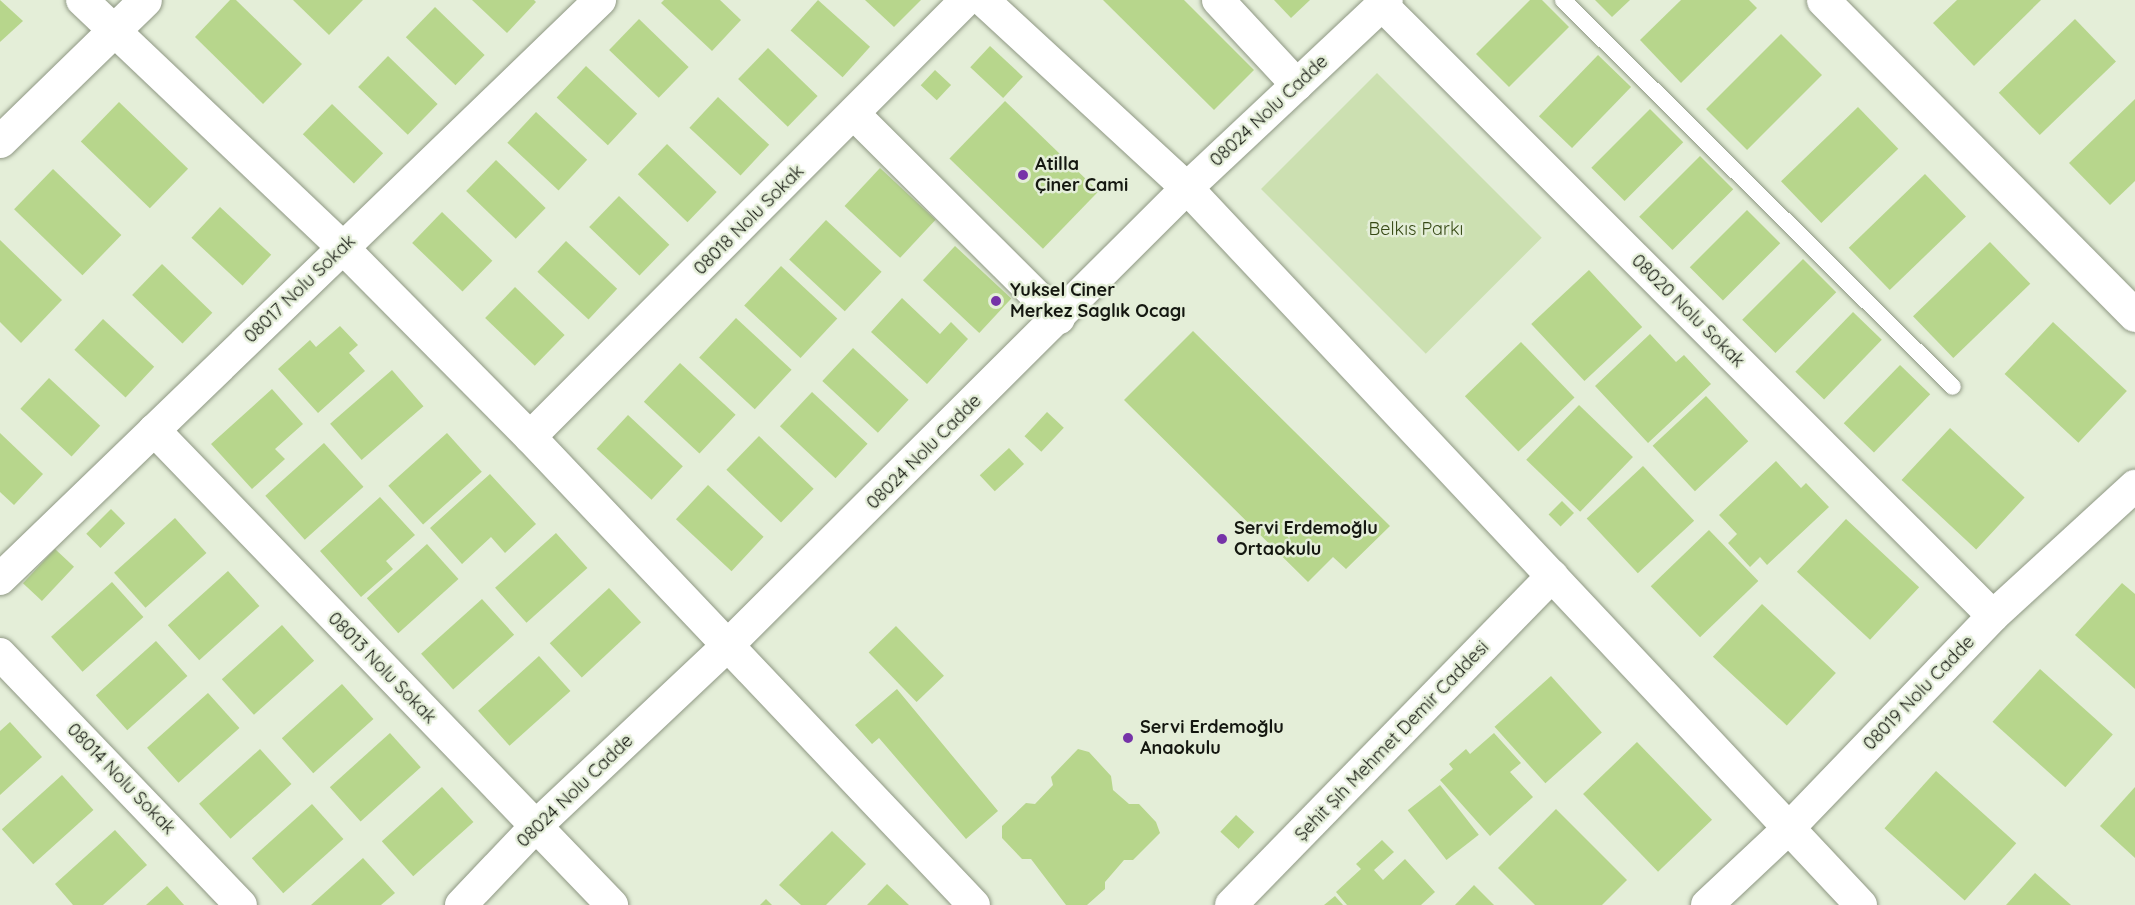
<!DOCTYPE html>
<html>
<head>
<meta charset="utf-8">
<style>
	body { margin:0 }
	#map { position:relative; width:2135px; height:905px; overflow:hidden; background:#e4eed8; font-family:Quicksand,sans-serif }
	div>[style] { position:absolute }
	.green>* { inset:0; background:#cce0b1; transform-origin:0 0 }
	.building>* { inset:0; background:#b7d68c; transform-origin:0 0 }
	.roads { filter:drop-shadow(0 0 2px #8f9884) drop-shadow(0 0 2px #8f9884) }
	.service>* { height:16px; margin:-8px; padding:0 8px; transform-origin:8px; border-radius:8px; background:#fff }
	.minor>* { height:32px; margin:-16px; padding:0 16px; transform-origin:16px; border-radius:16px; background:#fff }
	.tertiary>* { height:33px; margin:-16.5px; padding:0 16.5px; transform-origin:16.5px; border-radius:16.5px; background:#fff }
	.dots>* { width:16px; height:16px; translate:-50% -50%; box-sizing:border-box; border:3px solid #e4eed8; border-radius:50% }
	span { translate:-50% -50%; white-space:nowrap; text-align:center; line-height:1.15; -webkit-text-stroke:5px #e4eed8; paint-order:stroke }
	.street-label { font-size:18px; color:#141710 }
	.poi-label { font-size:18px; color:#141710; font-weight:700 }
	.left { translate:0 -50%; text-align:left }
	.park-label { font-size:18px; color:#364915 }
</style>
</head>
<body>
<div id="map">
	<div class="green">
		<i style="left:1377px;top:73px;width:233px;height:164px;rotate:45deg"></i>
	</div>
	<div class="building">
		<i style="clip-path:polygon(0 0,23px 21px,0 42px)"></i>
		<i style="clip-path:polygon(230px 0,236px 0,302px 64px,263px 104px,195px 37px)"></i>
		<i style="clip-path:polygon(293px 0,363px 0,329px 35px)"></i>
		<i style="clip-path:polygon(472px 0,534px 0,536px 2px,507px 33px)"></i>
		<i style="clip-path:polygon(664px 0,720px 0,741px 20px,712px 51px,661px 3px)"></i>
		<i style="left:818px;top:0;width:70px;height:41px;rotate:42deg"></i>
		<i style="clip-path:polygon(865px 0,921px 0,894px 27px)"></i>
		<i style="clip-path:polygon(1103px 0,1184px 0,1254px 70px,1214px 110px)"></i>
		<i style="clip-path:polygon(1274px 0,1310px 0,1291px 18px)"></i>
		<i style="clip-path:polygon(1530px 0,1542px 0,1569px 27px,1509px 87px,1476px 54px)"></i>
		<i style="clip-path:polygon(1595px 0,1630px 0,1612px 17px)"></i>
		<i style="clip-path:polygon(1681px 0,1749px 0,1757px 8px,1681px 83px,1640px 40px)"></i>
		<i style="clip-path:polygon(1957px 0,2041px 0,1974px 66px,1933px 23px)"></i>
		<i style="left:435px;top:7px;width:69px;height:42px;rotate:44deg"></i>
		<i style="left:639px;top:19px;width:69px;height:43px;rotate:44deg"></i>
		<i style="left:2075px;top:19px;width:59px;height:106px;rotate:46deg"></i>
		<i style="left:1781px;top:34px;width:58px;height:106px;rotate:45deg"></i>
		<i style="left:990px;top:46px;width:45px;height:29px;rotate:43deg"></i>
		<i style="left:768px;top:48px;width:69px;height:43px;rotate:44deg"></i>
		<i style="left:1598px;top:55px;width:46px;height:85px;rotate:44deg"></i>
		<i style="left:388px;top:56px;width:69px;height:43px;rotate:44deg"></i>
		<i style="left:586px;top:66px;width:70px;height:43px;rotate:43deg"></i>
		<i style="left:935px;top:70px;width:22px;height:21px;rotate:43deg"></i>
		<i style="left:718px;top:97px;width:70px;height:42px;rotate:43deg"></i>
		<i style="clip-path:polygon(2135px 99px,2135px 181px,2110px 205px,2069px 163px)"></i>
		<i style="left:1005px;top:101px;width:130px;height:80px;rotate:44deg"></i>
		<i style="left:119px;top:102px;width:96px;height:55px;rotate:44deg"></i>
		<i style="left:332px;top:104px;width:71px;height:42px;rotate:44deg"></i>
		<i style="left:1858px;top:107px;width:58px;height:107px;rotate:46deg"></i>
		<i style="left:1650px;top:109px;width:47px;height:83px;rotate:45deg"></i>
		<i style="left:536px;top:112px;width:70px;height:42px;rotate:43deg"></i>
		<i style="left:667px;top:144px;width:69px;height:42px;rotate:44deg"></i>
		<i style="left:1700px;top:156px;width:47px;height:86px;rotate:45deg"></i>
		<i style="left:496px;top:160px;width:69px;height:43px;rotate:44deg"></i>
		<i style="left:880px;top:168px;width:76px;height:52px;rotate:43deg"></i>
		<i style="left:53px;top:169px;width:95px;height:56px;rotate:44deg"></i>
		<i style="left:1925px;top:174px;width:59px;height:106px;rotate:46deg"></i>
		<i style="left:619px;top:196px;width:70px;height:43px;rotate:44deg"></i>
		<i style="left:220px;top:207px;width:70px;height:42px;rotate:43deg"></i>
		<i style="left:1747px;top:210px;width:47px;height:81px;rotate:45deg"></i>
		<i style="left:442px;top:212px;width:70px;height:43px;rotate:44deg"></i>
		<i style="left:826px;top:220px;width:76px;height:54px;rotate:43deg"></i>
		<i style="clip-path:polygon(0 240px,62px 300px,21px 343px,0 322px)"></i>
		<i style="left:566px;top:241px;width:70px;height:42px;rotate:43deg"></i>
		<i style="left:1990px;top:242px;width:58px;height:107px;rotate:46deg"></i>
		<i style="left:955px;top:246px;width:77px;height:47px;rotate:43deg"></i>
		<i style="left:1803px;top:259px;width:47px;height:86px;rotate:45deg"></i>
		<i style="left:162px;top:264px;width:70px;height:43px;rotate:44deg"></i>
		<i style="left:781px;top:266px;width:77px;height:54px;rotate:43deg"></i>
		<i style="left:1589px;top:270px;width:78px;height:79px;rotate:47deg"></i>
		<i style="left:515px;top:287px;width:69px;height:43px;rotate:44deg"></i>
		<i style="clip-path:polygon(902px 298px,940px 334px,951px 322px,968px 339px,927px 384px,871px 332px)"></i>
		<i style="left:1853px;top:312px;width:40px;height:83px;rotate:44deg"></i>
		<i style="left:736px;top:318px;width:76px;height:54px;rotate:43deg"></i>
		<i style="left:103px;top:319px;width:70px;height:42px;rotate:43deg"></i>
		<i style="left:2053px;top:322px;width:101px;height:71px;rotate:43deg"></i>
		<i style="clip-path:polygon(340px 326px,358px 345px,349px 353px,365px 371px,318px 413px,278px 369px,310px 340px,316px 347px)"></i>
		<i style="clip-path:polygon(1193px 331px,1390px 526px,1346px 569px,1333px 557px,1308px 582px,1124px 400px)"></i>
		<i style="clip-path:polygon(1650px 334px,1676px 362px,1684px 355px,1711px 384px,1648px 443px,1595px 386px)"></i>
		<i style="left:1521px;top:342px;width:77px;height:78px;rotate:46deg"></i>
		<i style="left:853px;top:348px;width:76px;height:45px;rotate:43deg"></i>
		<i style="left:680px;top:363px;width:76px;height:53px;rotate:43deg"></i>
		<i style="left:1900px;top:365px;width:42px;height:81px;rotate:44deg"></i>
		<i style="left:392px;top:370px;width:48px;height:82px;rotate:49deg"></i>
		<i style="left:49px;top:378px;width:70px;height:42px;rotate:43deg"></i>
		<i style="clip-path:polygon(272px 389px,303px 424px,275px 449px,285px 459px,252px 489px,211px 444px)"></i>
		<i style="left:812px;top:392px;width:76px;height:47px;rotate:43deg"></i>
		<i style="left:1706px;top:396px;width:62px;height:73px;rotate:47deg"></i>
		<i style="left:1579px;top:405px;width:75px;height:76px;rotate:44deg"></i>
		<i style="left:1047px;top:412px;width:23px;height:33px;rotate:43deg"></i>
		<i style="left:628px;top:415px;width:75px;height:46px;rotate:43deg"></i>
		<i style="left:1950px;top:428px;width:102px;height:71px;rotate:43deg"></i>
		<i style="clip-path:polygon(0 433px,43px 474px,14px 505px,0 492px)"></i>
		<i style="left:447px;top:433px;width:52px;height:79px;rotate:48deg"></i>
		<i style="left:759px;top:436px;width:76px;height:47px;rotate:44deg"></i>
		<i style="left:324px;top:443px;width:59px;height:79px;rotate:48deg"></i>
		<i style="left:1009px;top:448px;width:22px;height:40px;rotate:47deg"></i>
		<i style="clip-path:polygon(1776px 461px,1801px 488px,1806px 483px,1829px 507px,1767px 565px,1760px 557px,1750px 567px,1728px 543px,1737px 534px,1719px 515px)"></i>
		<i style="left:1643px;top:466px;width:75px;height:77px;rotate:47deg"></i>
		<i style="clip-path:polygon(490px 474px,536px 524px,505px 553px,491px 537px,462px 564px,430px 528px)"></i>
		<i style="left:708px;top:485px;width:76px;height:47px;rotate:43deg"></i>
		<i style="clip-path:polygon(380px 497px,415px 535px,386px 561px,393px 569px,361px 597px,320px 551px)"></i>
		<i style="left:1562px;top:501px;width:17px;height:19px;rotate:45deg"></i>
		<i style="left:111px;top:509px;width:20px;height:35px;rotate:45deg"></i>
		<i style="left:175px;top:518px;width:47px;height:82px;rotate:48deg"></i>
		<i style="left:1846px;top:519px;width:100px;height:72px;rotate:43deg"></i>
		<i style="left:1709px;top:530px;width:71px;height:81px;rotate:46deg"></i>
		<i style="left:556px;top:533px;width:47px;height:82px;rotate:48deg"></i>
		<i style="left:427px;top:544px;width:47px;height:81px;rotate:48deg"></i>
		<i style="left:55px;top:549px;width:26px;height:47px;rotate:43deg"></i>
		<i style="left:228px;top:571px;width:47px;height:81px;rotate:48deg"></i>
		<i style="left:112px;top:582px;width:47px;height:82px;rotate:48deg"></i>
		<i style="clip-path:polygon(2122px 583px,2135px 594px,2135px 689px,2075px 635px)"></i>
		<i style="left:609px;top:588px;width:47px;height:81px;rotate:47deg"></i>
		<i style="left:482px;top:599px;width:48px;height:82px;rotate:48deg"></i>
		<i style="left:1762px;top:604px;width:101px;height:72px;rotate:43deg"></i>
		<i style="left:282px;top:625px;width:48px;height:81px;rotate:48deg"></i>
		<i style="left:896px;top:626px;width:69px;height:38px;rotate:46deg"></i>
		<i style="left:156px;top:641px;width:47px;height:81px;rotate:48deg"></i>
		<i style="left:539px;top:656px;width:47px;height:82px;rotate:48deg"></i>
		<i style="left:2040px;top:669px;width:98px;height:71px;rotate:42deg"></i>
		<i style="left:1551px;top:676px;width:76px;height:76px;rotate:48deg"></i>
		<i style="left:342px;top:684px;width:47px;height:81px;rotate:48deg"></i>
		<i style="clip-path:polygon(897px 689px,998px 811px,966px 839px,879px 738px,872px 744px,855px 725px)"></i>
		<i style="left:208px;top:693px;width:47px;height:82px;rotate:48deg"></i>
		<i style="clip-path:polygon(10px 722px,42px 757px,0 795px,0 731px)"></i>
		<i style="left:390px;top:733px;width:46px;height:81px;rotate:48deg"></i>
		<i style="clip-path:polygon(1494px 733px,1521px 763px,1510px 772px,1533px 797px,1490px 836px,1440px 780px,1453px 769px,1449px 764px,1466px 749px,1470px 754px)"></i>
		<i style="left:1637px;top:742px;width:108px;height:75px;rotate:46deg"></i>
		<i style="left:260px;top:749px;width:47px;height:82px;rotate:48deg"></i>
		<i style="clip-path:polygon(1078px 749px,1089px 752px,1111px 776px,1113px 790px,1129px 804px,1139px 804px,1156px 822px,1160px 833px,1133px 860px,1124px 860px,1105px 882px,1105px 889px,1087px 905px,1066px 905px,1031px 859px,1022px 859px,1002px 838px,1002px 826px,1026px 803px,1035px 804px,1053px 785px,1051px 777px)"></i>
		<i style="left:1936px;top:771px;width:108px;height:77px;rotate:42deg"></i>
		<i style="left:62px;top:775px;width:47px;height:81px;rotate:48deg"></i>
		<i style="left:1440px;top:785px;width:63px;height:41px;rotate:52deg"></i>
		<i style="left:442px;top:787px;width:47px;height:81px;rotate:48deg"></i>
		<i style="clip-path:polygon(2135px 787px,2135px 858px,2100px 826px)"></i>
		<i style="left:312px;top:804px;width:47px;height:81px;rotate:48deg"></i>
		<i style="clip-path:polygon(1556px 809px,1627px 880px,1602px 905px,1535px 905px,1498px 868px)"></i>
		<i style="left:1236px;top:815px;width:25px;height:23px;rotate:43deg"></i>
		<i style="clip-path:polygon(115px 830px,147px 865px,103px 905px,73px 905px,55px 884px)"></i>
		<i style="clip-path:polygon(832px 831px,866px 864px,826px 905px,801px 905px,779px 885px)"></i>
		<i style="clip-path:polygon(1382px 840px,1394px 852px,1374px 870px,1383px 880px,1405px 859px,1435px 892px,1421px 905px,1347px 905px,1336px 892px,1361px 869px,1356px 864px)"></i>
		<i style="clip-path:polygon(363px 858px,395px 893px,381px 905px,311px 905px)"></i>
		<i style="clip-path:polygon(2035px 873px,2071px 905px,2006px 905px)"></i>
		<i style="clip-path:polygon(887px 884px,909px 905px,867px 905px)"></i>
		<i style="clip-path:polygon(1474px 885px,1494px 905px,1455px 905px)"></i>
		<i style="clip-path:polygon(167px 886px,184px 905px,146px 905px)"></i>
		<i style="clip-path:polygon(1335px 896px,1343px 905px,1324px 905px)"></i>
		<i style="clip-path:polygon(766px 899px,772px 905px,760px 905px)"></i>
	</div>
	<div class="roads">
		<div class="service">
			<i style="left:1563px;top:0;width:549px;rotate:44.78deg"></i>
		</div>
		<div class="minor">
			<i style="left:82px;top:0;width:360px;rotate:43.5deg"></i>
			<i style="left:343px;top:248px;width:266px;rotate:45.3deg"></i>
			<i style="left:530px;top:437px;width:645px;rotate:46.51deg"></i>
			<i style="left:983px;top:0;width:277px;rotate:42.7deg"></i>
			<i style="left:1187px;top:188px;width:984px;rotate:46.77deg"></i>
			<i style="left:1218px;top:0;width:116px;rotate:47.1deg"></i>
			<i style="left:1382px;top:5px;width:864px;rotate:45deg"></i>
			<i style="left:855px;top:115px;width:288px;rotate:44.9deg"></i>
			<i style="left:154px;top:430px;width:660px;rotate:46.04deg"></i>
			<i style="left:530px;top:437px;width:617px;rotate:-45.07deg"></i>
			<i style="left:0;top:579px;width:834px;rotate:-43.98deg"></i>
			<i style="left:0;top:654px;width:348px;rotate:46.2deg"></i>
			<i style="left:461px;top:905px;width:108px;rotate:-46.5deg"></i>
			<i style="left:535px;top:827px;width:262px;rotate:-43.3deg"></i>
			<i style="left:726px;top:647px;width:651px;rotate:-44.88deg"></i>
			<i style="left:1187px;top:188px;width:274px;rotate:-43.2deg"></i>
			<i style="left:1231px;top:905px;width:460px;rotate:-45.7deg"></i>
			<i style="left:1707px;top:905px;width:112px;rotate:-43.2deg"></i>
			<i style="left:1789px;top:828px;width:294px;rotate:-46.1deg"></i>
			<i style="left:1993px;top:616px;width:193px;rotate:-42.5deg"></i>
		</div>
		<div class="tertiary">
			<i style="left:1823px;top:0;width:443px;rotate:45.3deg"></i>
			<i style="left:0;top:141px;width:202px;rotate:-44.2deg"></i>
		</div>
	</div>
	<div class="dots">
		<i style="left:1023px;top:175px;background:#7633a8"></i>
		<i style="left:996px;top:301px;background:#7633a8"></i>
		<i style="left:1222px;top:539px;background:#7633a8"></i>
		<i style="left:1128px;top:738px;background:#7633a8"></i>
	</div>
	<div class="street-label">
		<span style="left:1269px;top:111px;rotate:-43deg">08024 Nolu Cadde</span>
		<span style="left:749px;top:220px;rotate:-45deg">08018 Nolu Sokak</span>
		<span style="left:300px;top:289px;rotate:-44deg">08017 Nolu Sokak</span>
		<span style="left:1688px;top:311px;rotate:45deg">08020 Nolu Sokak</span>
		<span style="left:924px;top:452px;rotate:-45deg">08024 Nolu Cadde</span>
		<span style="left:382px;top:668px;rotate:46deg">08013 Nolu Sokak</span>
		<span style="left:1919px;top:693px;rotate:-46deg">08019 Nolu Cadde</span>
		<span style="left:1392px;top:741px;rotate:-46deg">Şehit Şıh Mehmet Demir Caddesi</span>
		<span style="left:121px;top:779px;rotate:46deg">08014 Nolu Sokak</span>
		<span style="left:575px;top:791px;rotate:-44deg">08024 Nolu Cadde</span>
	</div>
	<div class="poi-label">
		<span class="left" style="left:1035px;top:175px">Atilla<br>Çiner Cami</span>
		<span class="left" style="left:1010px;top:301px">Yuksel Ciner<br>Merkez Saglık Ocagı</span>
		<span class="left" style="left:1234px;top:539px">Servi Erdemoğlu<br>Ortaokulu</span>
		<span class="left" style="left:1140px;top:738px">Servi Erdemoğlu<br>Anaokulu</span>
	</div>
	<div class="park-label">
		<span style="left:1416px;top:229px">Belkıs Parkı</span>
	</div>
</div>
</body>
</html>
